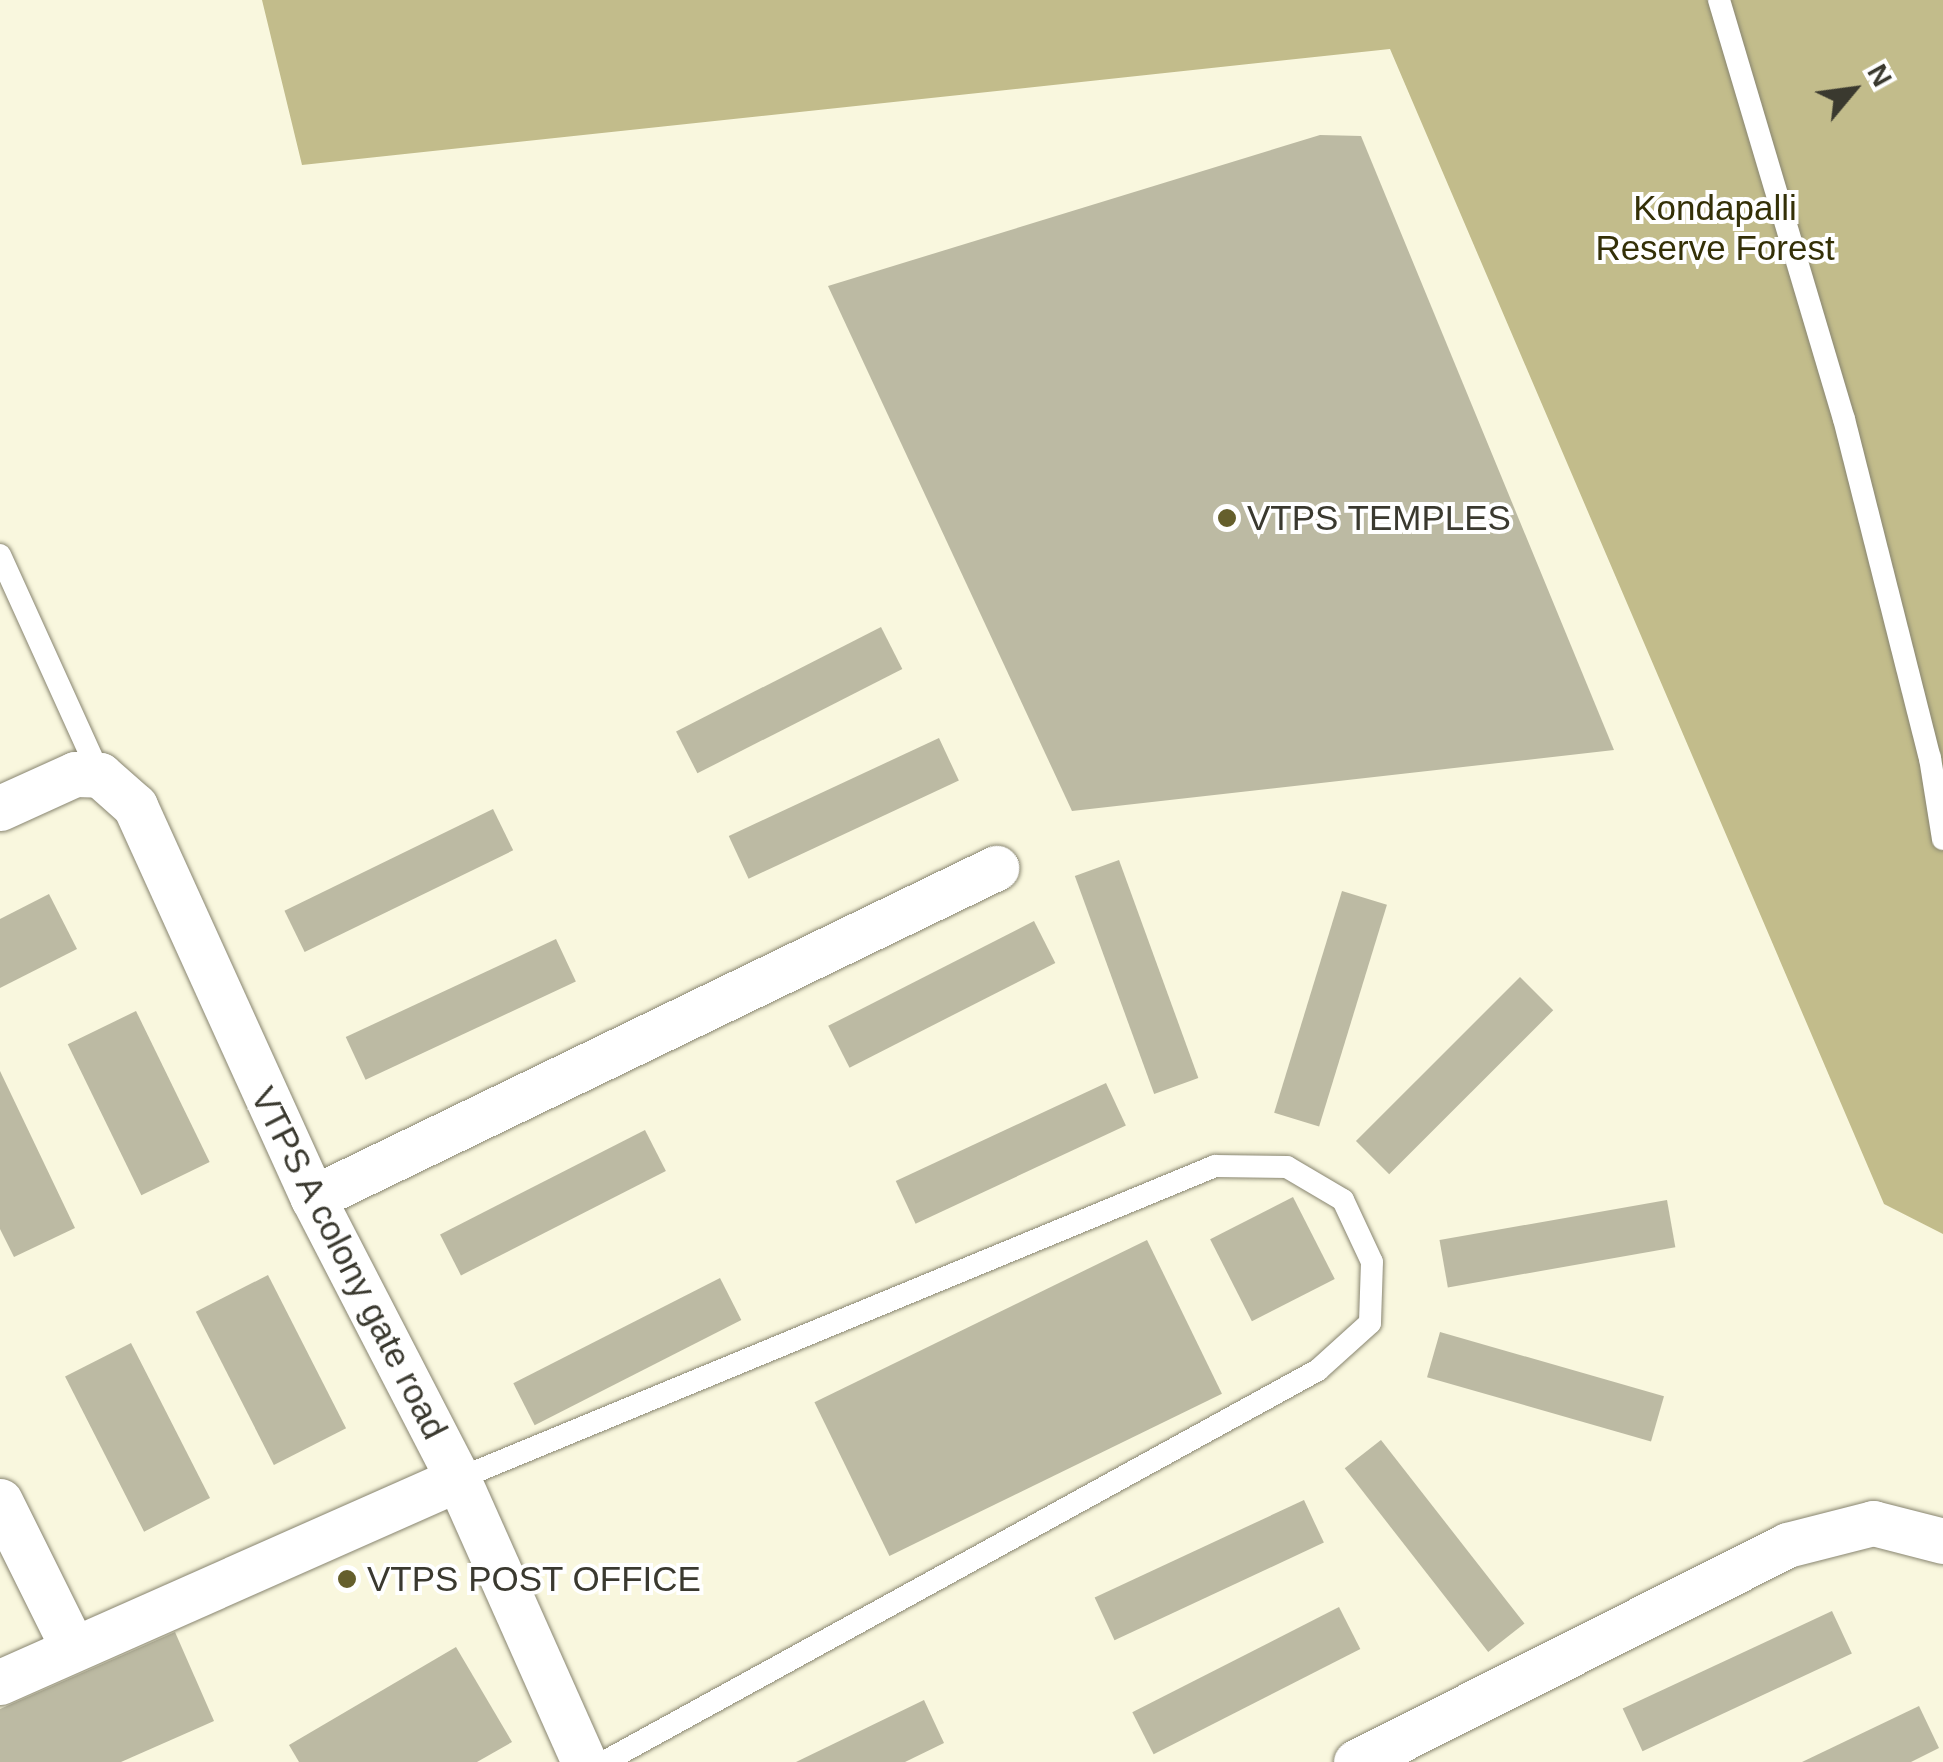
<!DOCTYPE html>
<html>
<head>
<meta charset="utf-8">
<style>
	body { margin:0 }
	#map { position:relative; width:1943px; height:1762px; overflow:hidden; background:#f9f7de; font-family:Helvetica,sans-serif }
	div>[style] { position:absolute }
	.forest>* { inset:0; background:#c2bc8b }
	.building>* { inset:0; background:#bcbaa3; transform-origin:0 0 }
	.roads { filter:drop-shadow(0 0 2px #888570) drop-shadow(0 0 2px #888570) }
	.lane>* { height:22px; margin:-11px; padding:0 11px; transform-origin:11px; border-radius:11px; background:#fff }
	.street>* { height:45px; margin:-22.5px; padding:0 22.5px; transform-origin:22.5px; border-radius:22.5px; background:#fff }
	.dots>* { width:28px; height:28px; translate:-50% -50%; box-sizing:border-box; border:5px solid #fff; border-radius:50% }
	span { translate:-50% -50%; white-space:nowrap; text-align:center; line-height:1.15; -webkit-text-stroke:8px #fff; paint-order:stroke }
	.park-label { font-size:35px; color:#343007 }
	.poi-label { font-size:35px; color:#3a392f }
	.left { translate:0 -50%; text-align:left }
	.street-label { font-size:35px; color:#3a392f }
	.north { position:absolute; left:1803px; top:40px; width:100px; height:100px; -webkit-text-stroke:8px #fff; paint-order:stroke; rotate:61deg; font-size:28px; font-weight:700; line-height:40px; text-align:center; color:#3a392f }
	.north::after { content:''; display:block; margin:auto; width:35px; height:45px; background:#3a392f; clip-path:polygon(50% 0,100% 100%,50% 72%,0 100%) }
</style>
</head>
<body>
<div id="map">
	<div class="forest">
		<i style="clip-path:polygon(262px 0,1943px 0,1943px 1234px,1884px 1204px,1390px 49px,302px 165px)"></i>
	</div>
	<div class="building">
		<i style="clip-path:polygon(1320px 135px,1361px 136px,1614px 750px,1072px 811px,828px 286px)"></i>
		<i style="left:881px;top:627px;width:47px;height:230px;rotate:63deg"></i>
		<i style="left:939px;top:738px;width:47px;height:232px;rotate:65deg"></i>
		<i style="left:493px;top:809px;width:46px;height:232px;rotate:64deg"></i>
		<i style="left:1119px;top:860px;width:232px;height:47px;rotate:70deg"></i>
		<i style="left:1342px;top:891px;width:47px;height:232px;rotate:17deg"></i>
		<i style="clip-path:polygon(49px 894px,77px 949px,0 988px,0 919px)"></i>
		<i style="left:1034px;top:921px;width:47px;height:231px;rotate:63deg"></i>
		<i style="left:556px;top:939px;width:47px;height:232px;rotate:65deg"></i>
		<i style="left:1520px;top:977px;width:47px;height:232px;rotate:45deg"></i>
		<i style="left:136px;top:1011px;width:168px;height:76px;rotate:64deg"></i>
		<i style="clip-path:polygon(0 1071px,75px 1228px,14px 1257px,0 1229px)"></i>
		<i style="left:1106px;top:1083px;width:47px;height:232px;rotate:65deg"></i>
		<i style="left:645px;top:1130px;width:46px;height:230px;rotate:63deg"></i>
		<i style="left:1293px;top:1197px;width:92px;height:93px;rotate:63deg"></i>
		<i style="left:1667px;top:1200px;width:48px;height:231px;rotate:80deg"></i>
		<i style="left:1147px;top:1240px;width:171px;height:370px;rotate:64deg"></i>
		<i style="left:268px;top:1275px;width:172px;height:81px;rotate:63deg"></i>
		<i style="left:720px;top:1278px;width:47px;height:232px;rotate:63deg"></i>
		<i style="left:1440px;top:1332px;width:233px;height:47px;rotate:16deg"></i>
		<i style="left:131px;top:1343px;width:174px;height:74px;rotate:63deg"></i>
		<i style="left:1381px;top:1440px;width:233px;height:46px;rotate:52deg"></i>
		<i style="left:1304px;top:1500px;width:47px;height:231px;rotate:65deg"></i>
		<i style="left:1339px;top:1607px;width:47px;height:232px;rotate:63deg"></i>
		<i style="left:1832px;top:1611px;width:47px;height:231px;rotate:65deg"></i>
		<i style="clip-path:polygon(175px 1632px,214px 1721px,121px 1762px,0 1762px,0 1709px)"></i>
		<i style="clip-path:polygon(456px 1647px,512px 1742px,477px 1762px,299px 1762px,289px 1745px)"></i>
		<i style="clip-path:polygon(924px 1700px,944px 1743px,905px 1762px,796px 1762px)"></i>
		<i style="clip-path:polygon(1919px 1706px,1939px 1748px,1911px 1762px,1802px 1762px)"></i>
	</div>
	<div class="roads">
		<div class="lane">
			<i style="left:1719px;top:0;width:437px;rotate:73.4deg"></i>
			<i style="left:1844px;top:419px;width:350px;rotate:75.8deg"></i>
			<i style="left:1930px;top:758px;width:82px;rotate:80.9deg"></i>
			<i style="left:0;top:555px;width:242px;rotate:65.6deg"></i>
			<i style="left:458px;top:1479px;width:819px;rotate:-22.46deg"></i>
			<i style="left:1215px;top:1166px;width:72px;rotate:0.8deg"></i>
			<i style="left:1287px;top:1167px;width:65px;rotate:30.5deg"></i>
			<i style="left:1343px;top:1200px;width:68px;rotate:64.9deg"></i>
			<i style="left:1372px;top:1262px;width:61px;rotate:91.9deg"></i>
			<i style="left:1370px;top:1323px;width:70px;rotate:137.9deg"></i>
			<i style="left:1318px;top:1370px;width:815px;rotate:151.23deg"></i>
		</div>
		<div class="street">
			<i style="left:0;top:808px;width:82px;rotate:-24.4deg"></i>
			<i style="left:75px;top:774px;width:25px;rotate:2deg"></i>
			<i style="left:100px;top:775px;width:47px;rotate:41.5deg"></i>
			<i style="left:135px;top:806px;width:431px;rotate:65.6deg"></i>
			<i style="left:313px;top:1198px;width:316px;rotate:62.7deg"></i>
			<i style="left:458px;top:1479px;width:310px;rotate:66deg"></i>
			<i style="left:313px;top:1198px;width:759px;rotate:-25.79deg"></i>
			<i style="left:0;top:1501px;width:164px;rotate:63.6deg"></i>
			<i style="left:0;top:1682px;width:501px;rotate:-23.9deg"></i>
			<i style="left:1356px;top:1762px;width:483px;rotate:-26.7deg"></i>
			<i style="left:1787px;top:1545px;width:89px;rotate:-14.3deg"></i>
			<i style="left:1873px;top:1523px;width:72px;rotate:14.4deg"></i>
		</div>
	</div>
	<div class="dots">
		<i style="left:1227px;top:518px;background:#655f2c"></i>
		<i style="left:347px;top:1579px;background:#655f2c"></i>
	</div>
	<div class="park-label">
		<span style="left:1715px;top:228px">Kondapalli<br>Reserve Forest</span>
	</div>
	<div class="poi-label">
		<span class="left" style="left:1247px;top:518px">VTPS TEMPLES</span>
		<span class="left" style="left:367px;top:1579px">VTPS POST OFFICE</span>
	</div>
	<div class="street-label">
		<span style="left:349px;top:1263px;rotate:63deg">VTPS A colony gate road</span>
	</div>
	<div class="north">N</div>
</div>
</body>
</html>
